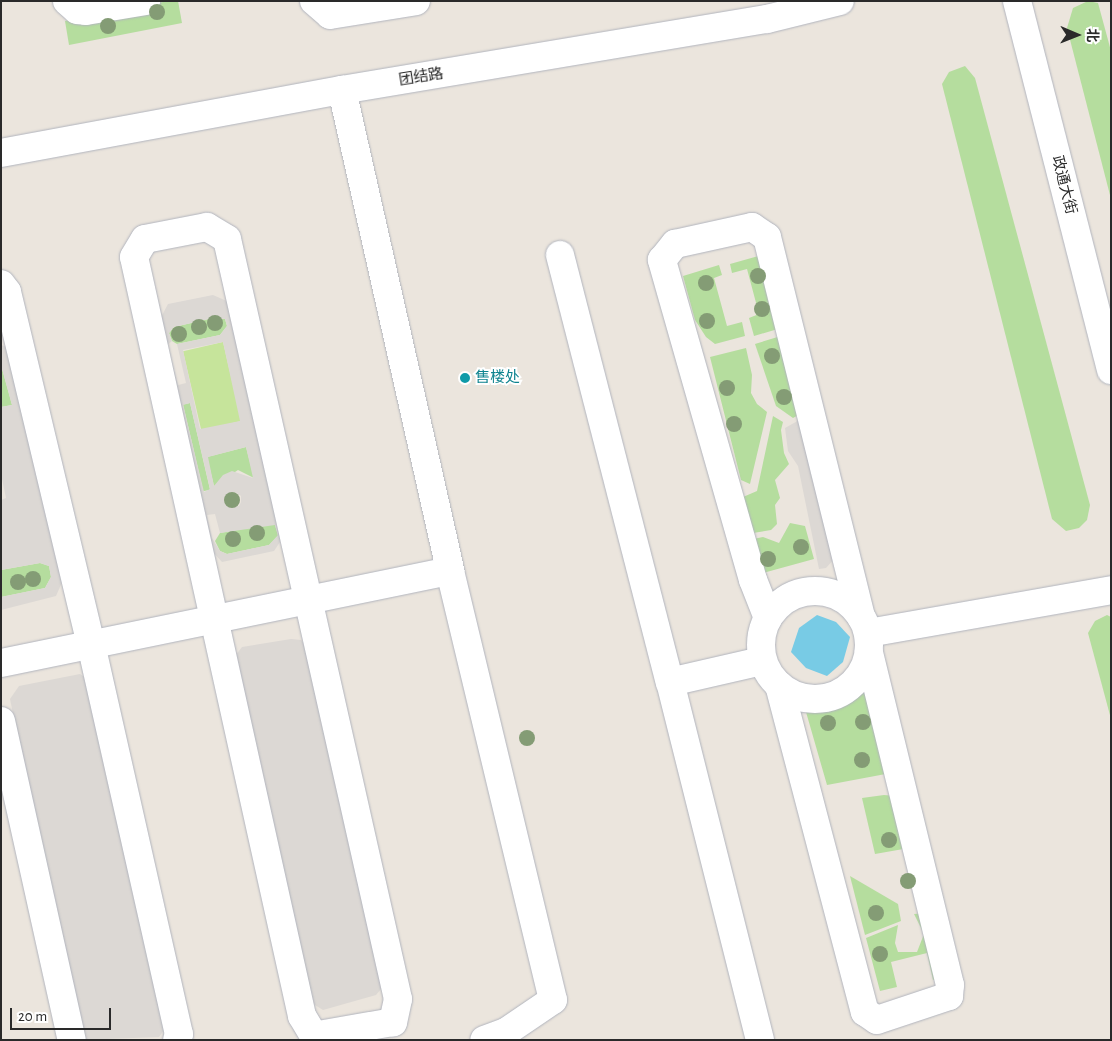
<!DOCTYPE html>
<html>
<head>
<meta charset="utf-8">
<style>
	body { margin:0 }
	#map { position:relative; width:1112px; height:1041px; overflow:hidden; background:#ebe5dd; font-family:"Alegreya Sans","Noto Sans SC",sans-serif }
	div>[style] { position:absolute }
	.green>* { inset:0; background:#b5dd9e; transform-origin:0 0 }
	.pitch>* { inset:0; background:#c6e49b; transform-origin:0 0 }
	.plaza>* { inset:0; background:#dcd8d4 }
	.water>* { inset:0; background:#78cbe5 }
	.roads { filter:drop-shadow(0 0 1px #b1b4bd) drop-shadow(0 0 1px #b1b4bd) }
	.minor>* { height:28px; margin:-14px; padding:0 14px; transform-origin:14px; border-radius:14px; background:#fff }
	.minor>.ring { margin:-14px; padding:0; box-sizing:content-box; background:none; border:28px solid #fff; border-radius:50% }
	.trees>* { width:16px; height:16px; margin:-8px; border-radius:50%; background:#849c75 }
	.dots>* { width:14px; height:14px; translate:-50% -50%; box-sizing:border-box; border:2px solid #fff; border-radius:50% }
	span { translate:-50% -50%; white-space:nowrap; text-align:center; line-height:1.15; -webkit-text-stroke:4px #fff; paint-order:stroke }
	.street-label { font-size:15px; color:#2a2a2a }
	.culture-label { font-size:15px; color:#0d838f }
	.left { translate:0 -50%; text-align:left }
	.frame { position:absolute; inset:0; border:2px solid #2a2a2a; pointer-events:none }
	.north { position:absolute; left:1052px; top:10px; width:50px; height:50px; -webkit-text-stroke:4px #fff; paint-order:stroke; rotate:91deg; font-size:14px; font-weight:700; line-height:20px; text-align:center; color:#2a2a2a }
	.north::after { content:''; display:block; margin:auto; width:18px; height:22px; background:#2a2a2a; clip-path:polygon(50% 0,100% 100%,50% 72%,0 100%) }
	.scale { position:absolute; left:10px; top:1008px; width:101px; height:22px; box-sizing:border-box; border:2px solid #2a2a2a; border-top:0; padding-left:6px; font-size:15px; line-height:18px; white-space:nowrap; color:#2a2a2a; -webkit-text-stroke:4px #fff; paint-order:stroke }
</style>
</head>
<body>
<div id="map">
	<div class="green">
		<i style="clip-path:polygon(168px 1px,178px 1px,182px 23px,69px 45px,65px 21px)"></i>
		<i style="clip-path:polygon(1088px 1px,1098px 3px,1111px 51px,1111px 199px,1067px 28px,1073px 8px)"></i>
		<i style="clip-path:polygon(965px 66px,975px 78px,1090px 505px,1087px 520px,1079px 528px,1066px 531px,1052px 519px,942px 84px,949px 72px)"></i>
		<i style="clip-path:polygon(762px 255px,781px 328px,754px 336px,749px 318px,759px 314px,747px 269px,732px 273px,730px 264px)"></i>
		<i style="clip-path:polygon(719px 265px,722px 275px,714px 278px,727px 326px,742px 322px,745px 336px,715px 344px,706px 337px,695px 320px,683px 276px)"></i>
		<i style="clip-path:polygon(213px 318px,225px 319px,227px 326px,220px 335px,177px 344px,172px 341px,169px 333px,174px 327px)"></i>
		<i style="clip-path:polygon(784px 335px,800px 414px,793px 418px,776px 406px,755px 344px)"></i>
		<i style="clip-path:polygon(746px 348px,752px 375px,751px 393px,757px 404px,767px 412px,750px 484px,741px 480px,710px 357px)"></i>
		<i style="clip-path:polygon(1px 365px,12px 405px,1px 407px)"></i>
		<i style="left:190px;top:403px;width:89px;height:7px;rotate:77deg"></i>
		<i style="clip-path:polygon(773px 416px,783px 422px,781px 430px,784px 453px,789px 464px,775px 480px,780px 498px,775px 505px,777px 524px,771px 530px,753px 533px,743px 497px,757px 491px)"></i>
		<i style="clip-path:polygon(246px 447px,254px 478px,238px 470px,214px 486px,207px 457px)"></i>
		<i style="clip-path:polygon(790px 523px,805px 526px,814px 559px,763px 573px,753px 539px,763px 537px,779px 543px)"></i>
		<i style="clip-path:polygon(264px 525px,275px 525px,278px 536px,269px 545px,227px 554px,220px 551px,215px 541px,220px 533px)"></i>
		<i style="clip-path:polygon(40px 563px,49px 566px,51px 577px,45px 588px,1px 597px,1px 570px)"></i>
		<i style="clip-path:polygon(1107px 615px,1111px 617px,1111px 719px,1088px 633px,1095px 621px)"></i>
		<i style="clip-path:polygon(869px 682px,891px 773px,827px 785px,804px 705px,836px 704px,853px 697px)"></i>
		<i style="clip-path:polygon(884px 795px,895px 796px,909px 848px,875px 854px,862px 798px)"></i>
		<i style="clip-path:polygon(850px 876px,898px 904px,901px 921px,865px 935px)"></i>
		<i style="clip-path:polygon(926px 913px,943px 977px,933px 980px,927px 953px,891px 962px,897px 987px,880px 991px,866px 938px,898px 925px,895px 943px,898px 952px,917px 952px,924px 934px,914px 914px)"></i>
	</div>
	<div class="pitch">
		<i style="left:223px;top:342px;width:81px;height:41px;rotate:77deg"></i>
	</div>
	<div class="plaza">
		<i style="clip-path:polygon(evenodd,213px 295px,229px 302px,282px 539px,274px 551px,222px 562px,213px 552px,158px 323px,168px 304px,213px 295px,213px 318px,225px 319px,227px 326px,220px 335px,177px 344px,186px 383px,178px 385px,167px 345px,172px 341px,169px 333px,174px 327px,213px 318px,213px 295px,223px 342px,240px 421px,200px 429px,183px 350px,223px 342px,213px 295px,190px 403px,210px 489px,204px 492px,183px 405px,190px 403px,213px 295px,246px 447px,253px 478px,232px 471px,223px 475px,214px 486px,208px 457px,246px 447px,213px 295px,235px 492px,241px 496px,241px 502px,239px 506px,231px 507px,226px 498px,235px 492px,213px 295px,215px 514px,220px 533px,275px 525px,278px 535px,269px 545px,227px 554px,220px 551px,212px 538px,207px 515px,215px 514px)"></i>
		<i style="clip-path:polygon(1px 345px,11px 348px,63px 580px,56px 596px,1px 610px,1px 597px,45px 588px,51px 577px,49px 566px,40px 563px,1px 570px,1px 500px,6px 498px,1px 474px,1px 407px,12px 405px,1px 365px)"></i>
		<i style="clip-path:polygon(801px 419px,835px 558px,826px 568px,819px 569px,798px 466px,788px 451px,785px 428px)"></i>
		<i style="clip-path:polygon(291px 639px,301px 640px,307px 647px,385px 984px,376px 995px,323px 1010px,307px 1000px,232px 660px,242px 647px)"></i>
		<i style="clip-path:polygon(80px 674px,90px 681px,167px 1026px,159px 1037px,81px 1040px,10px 699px,19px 686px)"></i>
	</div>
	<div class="water">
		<i style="clip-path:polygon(817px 615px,836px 622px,850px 637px,843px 662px,827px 676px,806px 668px,791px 652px,799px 628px)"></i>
	</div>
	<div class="roads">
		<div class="minor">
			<i style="left:67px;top:1px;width:13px;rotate:42deg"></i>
			<i style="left:77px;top:10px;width:9px;rotate:6deg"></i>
			<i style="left:86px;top:11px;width:61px;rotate:-9.5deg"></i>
			<i style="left:314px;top:1px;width:21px;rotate:41deg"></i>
			<i style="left:330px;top:15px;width:87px;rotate:-9.2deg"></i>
			<i style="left:1017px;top:1px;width:381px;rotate:75.7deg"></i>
			<i style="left:342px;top:90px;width:493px;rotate:77.3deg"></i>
			<i style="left:450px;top:571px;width:441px;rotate:76.5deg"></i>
			<i style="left:553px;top:1000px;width:57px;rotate:145.8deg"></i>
			<i style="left:506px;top:1032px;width:23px;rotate:160deg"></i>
			<i style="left:1px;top:153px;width:347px;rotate:-10.5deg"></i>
			<i style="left:342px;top:90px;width:431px;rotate:-9.5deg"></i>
			<i style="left:767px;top:19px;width:75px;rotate:-13.9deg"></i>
			<i style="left:207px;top:227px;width:23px;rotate:31deg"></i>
			<i style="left:227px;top:239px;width:779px;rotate:77.32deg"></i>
			<i style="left:398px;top:999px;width:24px;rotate:102deg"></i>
			<i style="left:393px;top:1022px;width:80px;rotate:170deg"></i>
			<i style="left:314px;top:1036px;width:23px;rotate:-121deg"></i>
			<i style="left:302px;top:1016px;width:777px;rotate:-102.48deg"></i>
			<i style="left:134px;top:257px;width:21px;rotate:-59deg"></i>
			<i style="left:145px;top:239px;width:63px;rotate:-11deg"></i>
			<i style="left:560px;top:255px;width:441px;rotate:75.6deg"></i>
			<i style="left:1px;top:284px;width:10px;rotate:53deg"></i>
			<i style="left:7px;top:292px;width:362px;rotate:76.6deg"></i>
			<i style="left:91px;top:644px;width:400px;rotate:77.3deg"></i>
			<i style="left:179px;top:1034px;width:6px;rotate:108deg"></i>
			<i class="ring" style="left:761px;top:591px;width:80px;height:80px"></i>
			<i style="left:768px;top:618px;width:41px;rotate:-111.5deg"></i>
			<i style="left:753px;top:580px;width:333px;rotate:-105.9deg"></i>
			<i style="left:662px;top:260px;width:21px;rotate:-51deg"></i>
			<i style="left:675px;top:244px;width:79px;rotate:-12.4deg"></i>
			<i style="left:752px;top:227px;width:18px;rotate:34deg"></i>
			<i style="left:767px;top:237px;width:391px;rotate:76.1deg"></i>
			<i style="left:868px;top:633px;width:247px;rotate:-10deg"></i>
			<i style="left:1px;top:663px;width:458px;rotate:-11.6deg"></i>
			<i style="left:779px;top:685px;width:338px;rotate:75.3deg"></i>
			<i style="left:865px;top:1012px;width:14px;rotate:34deg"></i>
			<i style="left:877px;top:1020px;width:76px;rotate:-18.4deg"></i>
			<i style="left:949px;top:996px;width:11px;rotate:-85deg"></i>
			<i style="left:950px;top:985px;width:343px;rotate:-103.7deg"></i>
			<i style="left:1px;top:721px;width:327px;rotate:77.5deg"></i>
			<i style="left:760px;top:1040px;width:369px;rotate:-104.1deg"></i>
			<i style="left:670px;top:682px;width:94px;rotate:-12.9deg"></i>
		</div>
	</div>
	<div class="trees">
		<i style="left:157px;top:12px"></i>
		<i style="left:108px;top:26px"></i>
		<i style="left:758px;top:276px"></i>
		<i style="left:706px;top:283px"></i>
		<i style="left:762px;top:309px"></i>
		<i style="left:707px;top:321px"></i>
		<i style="left:215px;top:323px"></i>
		<i style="left:199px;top:327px"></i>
		<i style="left:179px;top:334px"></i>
		<i style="left:772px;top:356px"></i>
		<i style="left:727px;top:388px"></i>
		<i style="left:784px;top:397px"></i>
		<i style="left:734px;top:424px"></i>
		<i style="left:232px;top:500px"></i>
		<i style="left:257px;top:533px"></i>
		<i style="left:233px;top:539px"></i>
		<i style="left:801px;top:547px"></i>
		<i style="left:768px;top:559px"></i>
		<i style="left:33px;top:579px"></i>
		<i style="left:18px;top:582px"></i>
		<i style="left:863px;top:722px"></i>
		<i style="left:828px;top:723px"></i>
		<i style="left:527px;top:738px"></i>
		<i style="left:862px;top:760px"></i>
		<i style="left:889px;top:840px"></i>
		<i style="left:908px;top:881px"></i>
		<i style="left:876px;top:913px"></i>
		<i style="left:880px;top:954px"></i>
	</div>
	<div class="dots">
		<i style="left:465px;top:378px;background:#0f9aa8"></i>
	</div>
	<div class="street-label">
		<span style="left:421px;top:77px;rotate:-9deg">团结路</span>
		<span style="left:1064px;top:185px;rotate:76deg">政通大街</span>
	</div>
	<div class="culture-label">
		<span class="left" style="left:475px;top:378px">售楼处</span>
	</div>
	<div class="frame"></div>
	<div class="north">北</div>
	<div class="scale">20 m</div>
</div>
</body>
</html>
